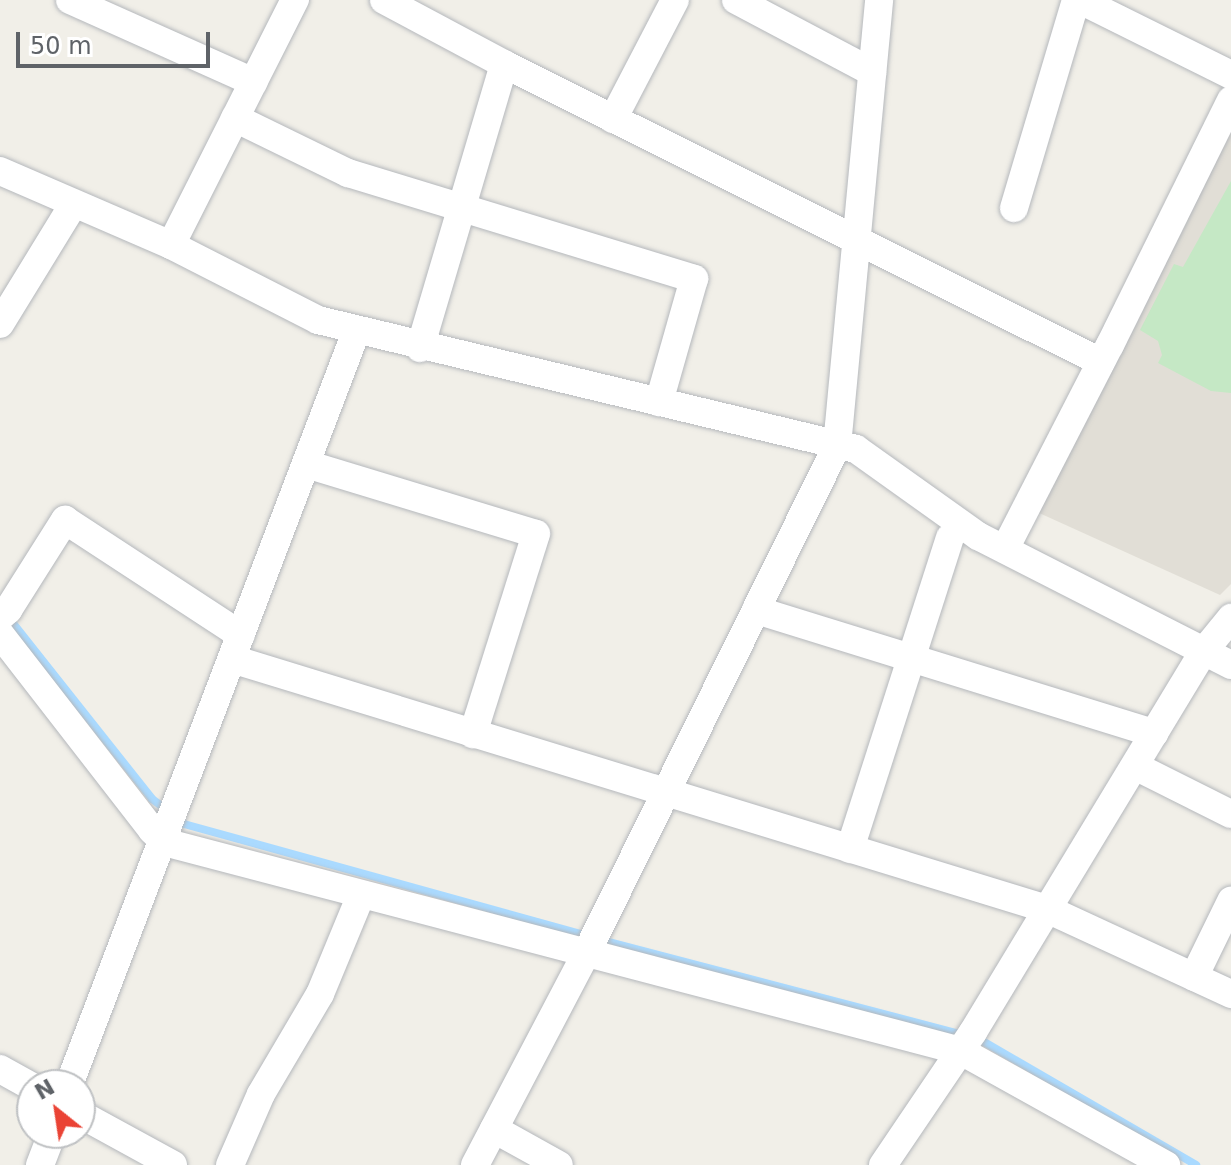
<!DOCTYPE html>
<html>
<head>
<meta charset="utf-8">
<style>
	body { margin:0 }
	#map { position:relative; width:1231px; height:1165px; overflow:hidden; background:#f1efe8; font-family:"DejaVu Sans",sans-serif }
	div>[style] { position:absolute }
	.education>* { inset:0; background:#e1ded6 }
	.green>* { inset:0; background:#c5e8c5 }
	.stream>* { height:8px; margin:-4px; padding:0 4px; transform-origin:4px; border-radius:4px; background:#aadaff }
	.roads { filter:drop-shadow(0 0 2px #b5b8bc) drop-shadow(0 0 2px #b5b8bc) }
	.minor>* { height:28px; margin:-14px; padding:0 14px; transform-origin:14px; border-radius:14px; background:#fff }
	span { translate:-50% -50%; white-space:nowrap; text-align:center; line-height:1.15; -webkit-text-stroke:8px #fff; paint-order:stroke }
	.north { position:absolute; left:16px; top:1069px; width:80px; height:80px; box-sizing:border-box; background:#fff; border:2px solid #bfc1c3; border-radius:50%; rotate:330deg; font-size:22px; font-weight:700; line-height:32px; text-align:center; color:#5f6368 }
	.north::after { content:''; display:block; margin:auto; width:28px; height:36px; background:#ea4335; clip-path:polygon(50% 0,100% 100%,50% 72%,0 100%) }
	.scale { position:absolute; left:16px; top:32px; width:194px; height:36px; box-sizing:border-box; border:4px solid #5f6368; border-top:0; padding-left:10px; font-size:24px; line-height:28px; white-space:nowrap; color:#5f6368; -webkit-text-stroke:6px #fff; paint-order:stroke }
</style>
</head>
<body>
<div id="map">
	<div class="education">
		<i style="clip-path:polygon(1231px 125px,1231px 584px,1220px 595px,1037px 512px)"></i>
	</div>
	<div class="green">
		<i style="clip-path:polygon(1231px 181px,1231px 393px,1211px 391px,1158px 363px,1162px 355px,1158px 341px,1140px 330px,1174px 264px,1183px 267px)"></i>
	</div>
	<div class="stream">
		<i style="left:8px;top:617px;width:232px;rotate:51.6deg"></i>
		<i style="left:152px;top:799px;width:19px;rotate:36deg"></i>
		<i style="left:178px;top:818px;width:8px;rotate:45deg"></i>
		<i style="left:184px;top:824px;width:426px;rotate:15.5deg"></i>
		<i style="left:594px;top:938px;width:398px;rotate:14.7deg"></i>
		<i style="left:979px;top:1039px;width:251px;rotate:30.1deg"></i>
	</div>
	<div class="roads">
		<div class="minor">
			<i style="left:70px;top:0;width:201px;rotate:24.1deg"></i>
			<i style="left:384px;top:0;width:136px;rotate:28.1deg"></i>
			<i style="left:504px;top:64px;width:667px;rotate:26.53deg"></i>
			<i style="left:736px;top:0;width:154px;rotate:27.9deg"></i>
			<i style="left:1080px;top:0;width:169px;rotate:26.4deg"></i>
			<i style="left:235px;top:118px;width:126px;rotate:26deg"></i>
			<i style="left:348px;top:173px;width:362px;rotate:17deg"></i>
			<i style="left:694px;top:279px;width:128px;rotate:105.9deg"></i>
			<i style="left:613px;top:119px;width:134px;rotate:-62.5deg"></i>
			<i style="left:0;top:171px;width:186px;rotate:23.4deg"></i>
			<i style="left:171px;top:245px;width:165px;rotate:27deg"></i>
			<i style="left:318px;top:320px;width:553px;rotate:13.48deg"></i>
			<i style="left:856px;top:449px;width:150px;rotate:35.5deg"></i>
			<i style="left:978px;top:536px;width:284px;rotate:27deg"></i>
			<i style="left:1014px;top:208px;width:217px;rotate:-73.4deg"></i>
			<i style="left:171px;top:245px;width:275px;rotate:-63.2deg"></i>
			<i style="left:0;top:324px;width:140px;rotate:-58.5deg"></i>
			<i style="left:420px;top:348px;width:296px;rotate:-73.5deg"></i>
			<i style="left:306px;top:464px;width:240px;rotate:16.9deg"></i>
			<i style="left:536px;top:534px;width:210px;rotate:107.5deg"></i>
			<i style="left:1005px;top:549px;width:229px;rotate:-62.8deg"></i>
			<i style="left:1110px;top:345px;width:273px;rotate:-63.7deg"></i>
			<i style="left:756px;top:610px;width:417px;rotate:17.2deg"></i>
			<i style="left:0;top:617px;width:11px;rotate:-41deg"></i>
			<i style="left:8px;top:610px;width:107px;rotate:-57.7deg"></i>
			<i style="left:65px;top:520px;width:210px;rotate:33.2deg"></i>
			<i style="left:0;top:634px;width:248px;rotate:52.2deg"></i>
			<i style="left:152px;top:830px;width:17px;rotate:45deg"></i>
			<i style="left:164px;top:842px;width:824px;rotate:14.69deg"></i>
			<i style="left:961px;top:1051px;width:235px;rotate:29.1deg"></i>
			<i style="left:232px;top:659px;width:852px;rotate:17.05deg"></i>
			<i style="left:1047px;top:909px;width:203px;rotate:24.8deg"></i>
			<i style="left:1135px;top:766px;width:107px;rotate:26.6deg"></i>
			<i style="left:850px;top:849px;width:327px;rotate:-72.2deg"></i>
			<i style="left:1194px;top:977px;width:85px;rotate:-64deg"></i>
			<i style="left:0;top:1069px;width:37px;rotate:29deg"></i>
			<i style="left:69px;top:1085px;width:806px;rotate:-69.14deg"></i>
			<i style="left:80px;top:1114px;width:106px;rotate:28.7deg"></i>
			<i style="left:494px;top:1129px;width:74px;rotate:29deg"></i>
			<i style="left:40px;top:1165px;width:34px;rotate:-69deg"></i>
			<i style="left:230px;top:1165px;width:77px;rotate:-66.4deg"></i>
			<i style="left:261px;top:1094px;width:116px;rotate:-59.5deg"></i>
			<i style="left:320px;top:994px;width:107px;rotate:-67.5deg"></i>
			<i style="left:475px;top:1165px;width:238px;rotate:-62.3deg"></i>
			<i style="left:586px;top:954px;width:567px;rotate:-63.71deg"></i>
			<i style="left:837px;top:446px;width:448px;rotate:-84.6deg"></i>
			<i style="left:883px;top:1165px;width:161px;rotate:-55.9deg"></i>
			<i style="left:973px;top:1032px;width:446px;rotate:-58.8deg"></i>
			<i style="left:1204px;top:651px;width:43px;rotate:-50.7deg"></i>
		</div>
	</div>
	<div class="north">N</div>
	<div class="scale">50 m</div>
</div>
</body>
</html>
